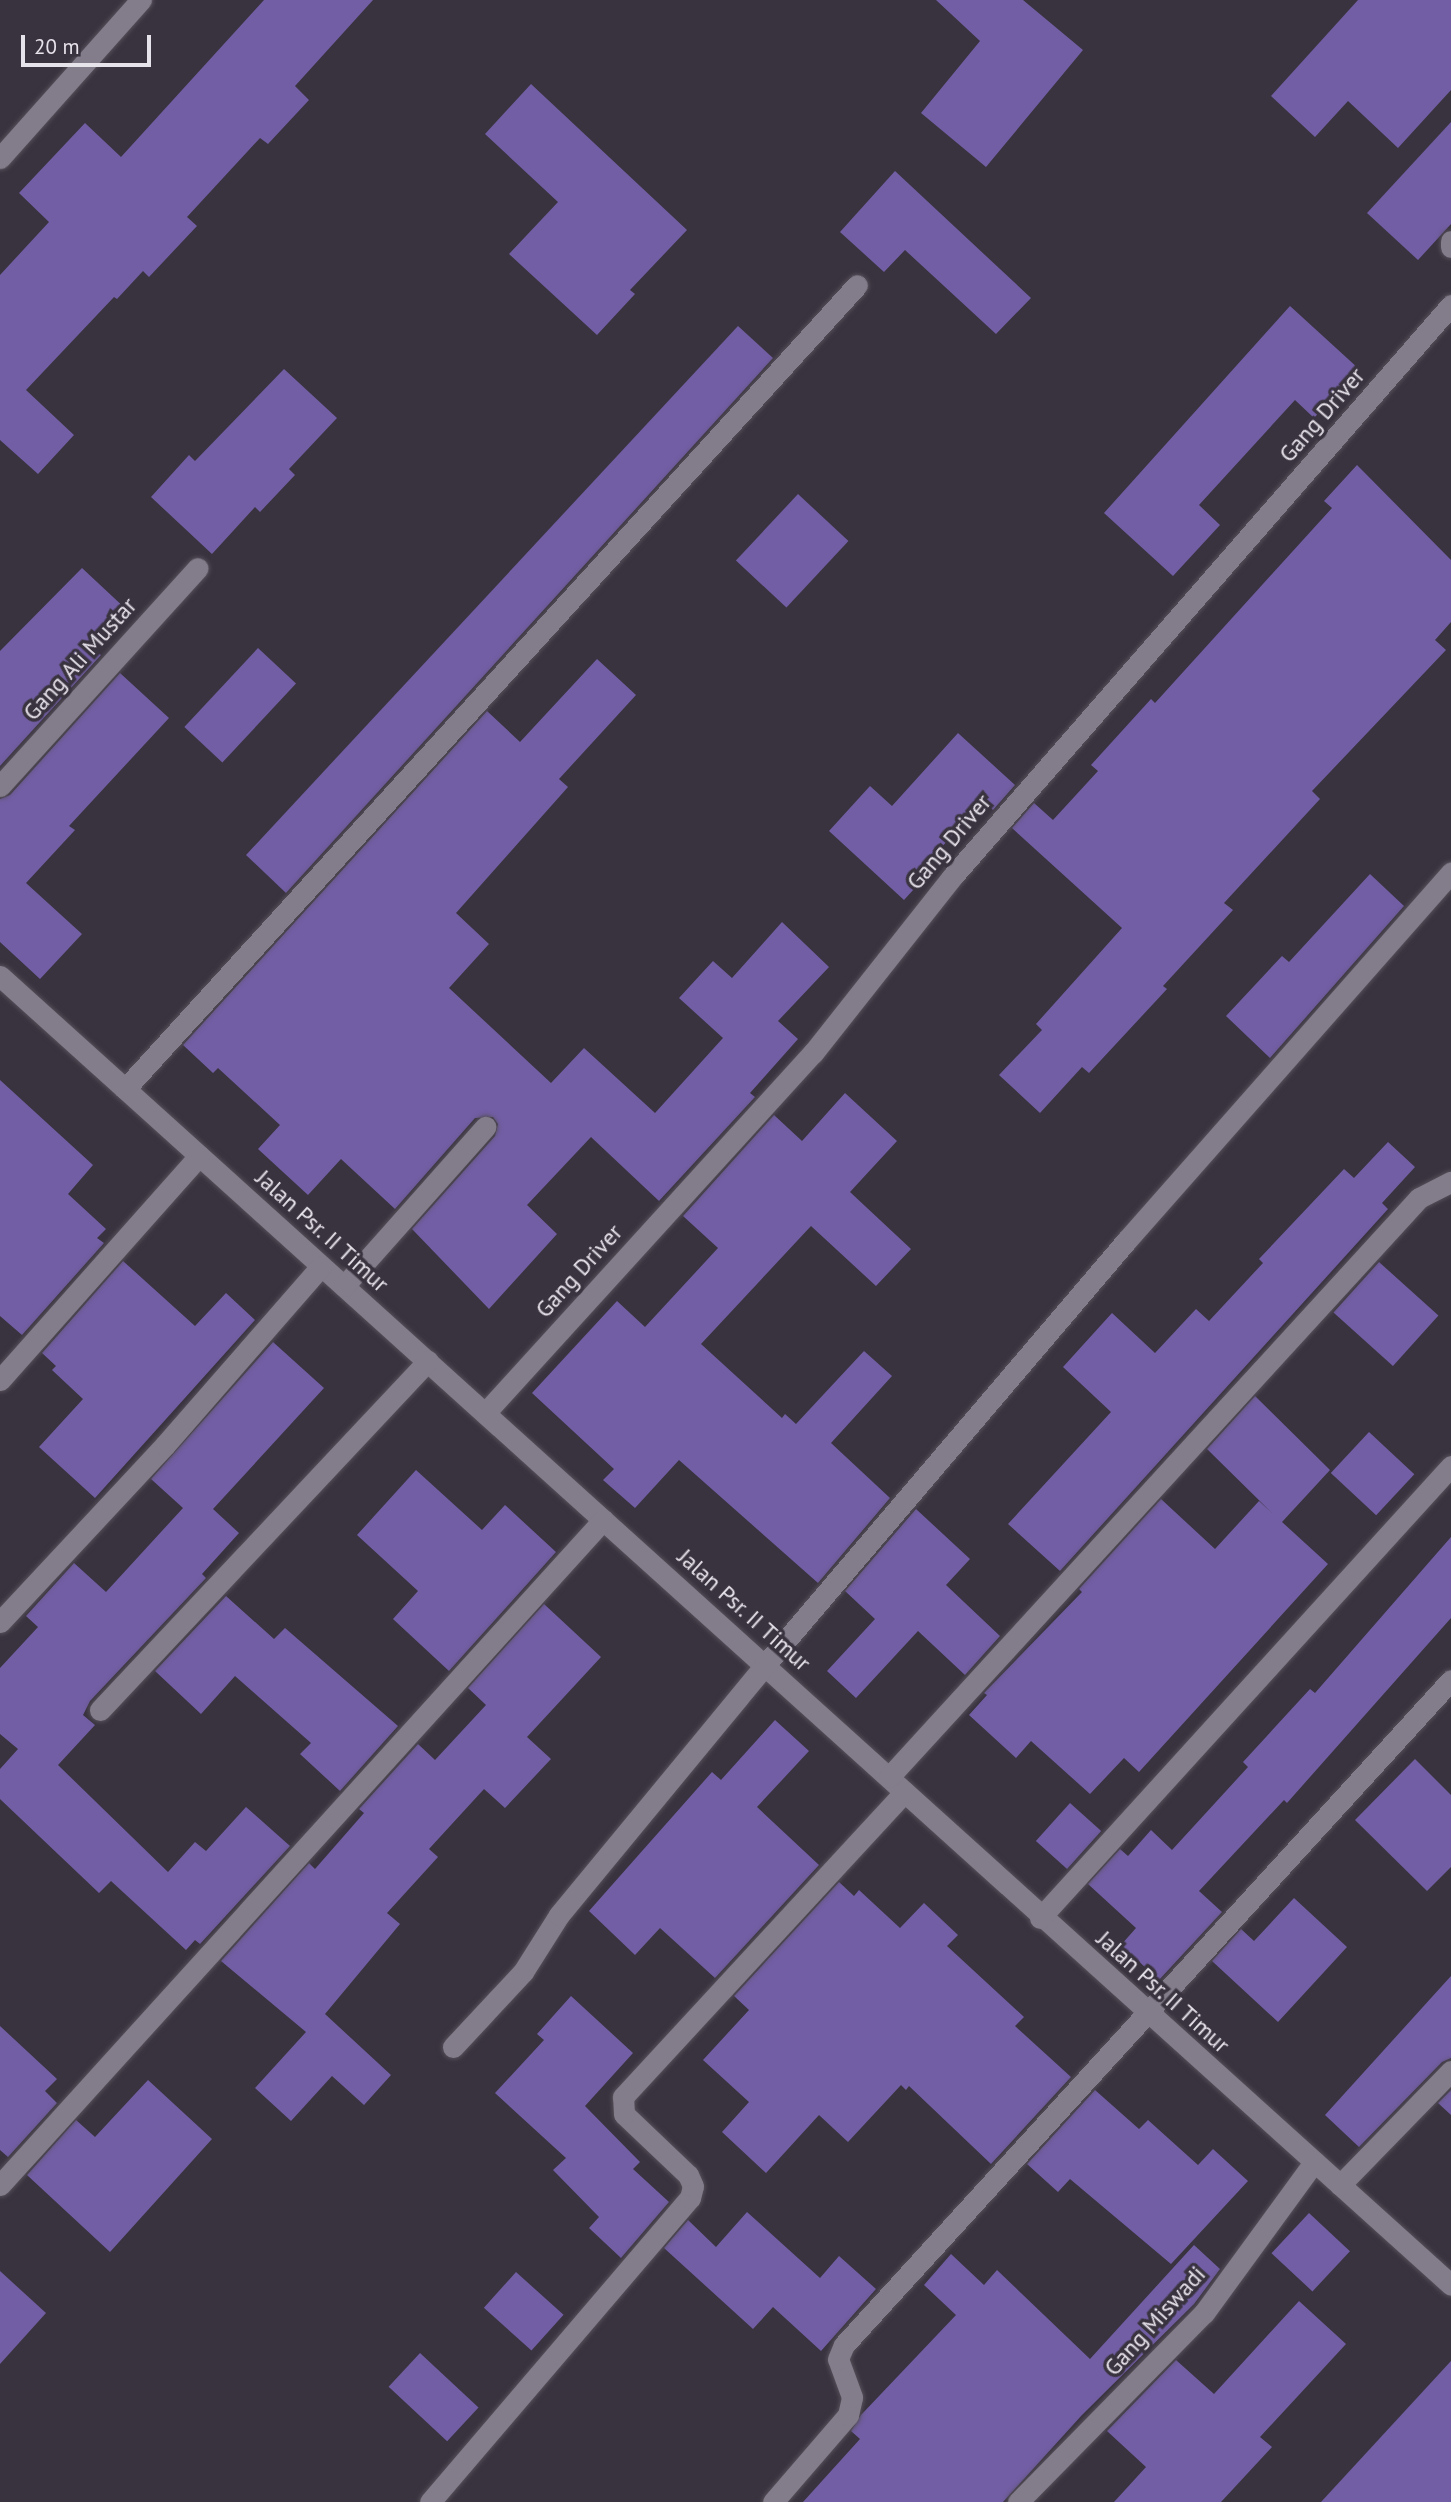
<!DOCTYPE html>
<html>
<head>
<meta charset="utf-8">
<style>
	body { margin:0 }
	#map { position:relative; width:1451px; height:2502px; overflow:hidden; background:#39333f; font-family:"PT Sans",sans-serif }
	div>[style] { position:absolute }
	.building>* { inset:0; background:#725ea4; transform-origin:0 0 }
	.roads { filter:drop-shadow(0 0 2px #544f59) drop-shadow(0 0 2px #544f59) }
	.minor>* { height:21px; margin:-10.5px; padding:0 10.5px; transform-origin:10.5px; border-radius:10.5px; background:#837c8a }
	span { translate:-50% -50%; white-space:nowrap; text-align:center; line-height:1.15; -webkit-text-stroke:7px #39333f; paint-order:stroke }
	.street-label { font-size:23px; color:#e7e3eb }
	.scale { position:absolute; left:21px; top:35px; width:130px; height:32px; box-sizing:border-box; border:4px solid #e7e3eb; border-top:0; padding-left:9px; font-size:21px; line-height:24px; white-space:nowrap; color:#e7e3eb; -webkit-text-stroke:5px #39333f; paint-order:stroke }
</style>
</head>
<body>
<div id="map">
	<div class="building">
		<i style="clip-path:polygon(264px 0,373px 0,295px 86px,309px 100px,268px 144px,260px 138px,187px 217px,197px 226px,149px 277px,143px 271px,117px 299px,114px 297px,26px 390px,74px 435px,38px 474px,0 440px,0 275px,49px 222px,19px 193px,85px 123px,121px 157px)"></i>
		<i style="clip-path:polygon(936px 0,1023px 0,1083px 50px,986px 167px,921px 113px,980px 41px)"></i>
		<i style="clip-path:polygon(1358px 0,1451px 0,1451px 90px,1398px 148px,1348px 101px,1315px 137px,1271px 96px)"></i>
		<i style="clip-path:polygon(531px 84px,687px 230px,630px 290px,635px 294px,597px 335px,509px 254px,558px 202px,485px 134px)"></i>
		<i style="clip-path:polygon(1451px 122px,1451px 224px,1418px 260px,1367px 213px)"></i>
		<i style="clip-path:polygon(895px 171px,1031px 298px,996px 334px,905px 250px,884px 272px,840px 232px)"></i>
		<i style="clip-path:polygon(1290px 306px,1359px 369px,1314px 418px,1295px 400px,1199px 505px,1220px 525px,1173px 576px,1104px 513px)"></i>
		<i style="clip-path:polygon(738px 326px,773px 358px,286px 893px,246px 855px)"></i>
		<i style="clip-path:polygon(284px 369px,337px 418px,289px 469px,295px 475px,260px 512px,255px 507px,212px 554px,151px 497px,189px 455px,195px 461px)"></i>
		<i style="clip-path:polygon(1357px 465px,1451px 560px,1451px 622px,1435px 640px,1446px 650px,1312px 791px,1320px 799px,1224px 903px,1233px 910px,1163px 986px,1167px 989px,1089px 1073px,1082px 1067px,1040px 1113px,999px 1075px,1042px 1030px,1036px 1024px,1122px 928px,1012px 828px,1034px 803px,1053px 820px,1098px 771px,1091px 765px,1151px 699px,1155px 703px,1332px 508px,1324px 501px)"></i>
		<i style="left:798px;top:494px;width:69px;height:91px;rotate:43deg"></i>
		<i style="clip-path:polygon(82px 568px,128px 611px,93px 649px,101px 655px,0 766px,0 651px)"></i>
		<i style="left:258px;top:648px;width:52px;height:108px;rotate:43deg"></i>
		<i style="clip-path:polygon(597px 659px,636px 695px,559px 779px,568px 787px,456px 913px,489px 944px,449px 988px,551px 1083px,584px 1048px,655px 1113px,723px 1038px,679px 998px,713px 961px,732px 978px,782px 922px,829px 967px,778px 1021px,798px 1039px,750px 1093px,755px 1097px,659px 1201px,591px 1137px,527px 1205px,557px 1234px,489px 1309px,412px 1229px,495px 1136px,498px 1124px,493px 1117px,475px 1118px,395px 1209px,341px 1159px,308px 1195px,258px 1149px,280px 1125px,218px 1068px,213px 1073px,183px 1045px,487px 711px,520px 742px)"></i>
		<i style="clip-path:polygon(120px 673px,169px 718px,69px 826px,75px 830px,26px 883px,82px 934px,40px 979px,0 942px,0 799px,10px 795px)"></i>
		<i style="clip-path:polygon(958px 733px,1015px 785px,993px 810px,984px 801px,939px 850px,945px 855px,904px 900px,829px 831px,870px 786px,892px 806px)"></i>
		<i style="clip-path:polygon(1370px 874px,1404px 906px,1270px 1058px,1226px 1016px,1282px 956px,1289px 962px)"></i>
		<i style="clip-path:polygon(0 1080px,93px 1165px,68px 1194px,106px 1229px,97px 1238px,104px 1243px,22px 1335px,0 1316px)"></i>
		<i style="clip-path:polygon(845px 1093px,897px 1141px,850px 1192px,911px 1249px,876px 1286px,811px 1226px,701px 1344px,782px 1418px,785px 1414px,796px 1424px,864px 1351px,892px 1376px,831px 1443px,890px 1498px,818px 1583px,679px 1460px,635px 1508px,603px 1480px,614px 1469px,532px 1393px,617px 1301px,645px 1327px,718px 1248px,683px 1216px,774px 1115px,802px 1141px)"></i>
		<i style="clip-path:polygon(1388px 1142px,1415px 1167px,1382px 1203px,1388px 1209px,1060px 1571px,1008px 1524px,1111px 1412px,1063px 1367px,1112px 1313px,1155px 1353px,1196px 1309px,1209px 1321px,1263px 1263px,1259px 1259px,1344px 1169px,1354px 1178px)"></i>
		<i style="clip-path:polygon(123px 1261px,195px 1326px,226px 1293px,255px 1320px,95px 1498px,39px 1447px,83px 1399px,52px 1370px,56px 1366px,42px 1353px)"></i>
		<i style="left:1379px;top:1262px;width:80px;height:68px;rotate:42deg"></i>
		<i style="clip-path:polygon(273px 1342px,324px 1388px,213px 1509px,239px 1533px,202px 1574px,206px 1578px,90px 1701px,83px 1715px,95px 1725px,58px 1765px,168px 1872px,195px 1842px,206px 1851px,246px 1807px,290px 1846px,200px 1944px,195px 1940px,186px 1950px,111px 1881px,99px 1893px,0 1799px,0 1769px,18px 1749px,0 1734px,0 1668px,38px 1627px,26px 1616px,74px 1563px,106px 1592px,183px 1508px,151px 1479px)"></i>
		<i style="clip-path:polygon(1255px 1396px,1330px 1470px,1282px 1522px,1328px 1564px,1139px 1772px,1124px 1758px,1090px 1794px,1031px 1741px,1016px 1758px,969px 1715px,987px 1695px,984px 1693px,1082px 1592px,1079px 1589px,1161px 1499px,1215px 1549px,1259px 1501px,1272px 1513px,1207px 1449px)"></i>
		<i style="left:1369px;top:1432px;width:62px;height:56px;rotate:43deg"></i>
		<i style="clip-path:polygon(416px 1470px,482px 1530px,505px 1505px,556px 1552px,449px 1671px,393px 1619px,418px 1591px,357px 1535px)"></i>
		<i style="clip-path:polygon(916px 1509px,970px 1559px,946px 1585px,1000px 1636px,965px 1675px,918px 1631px,856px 1698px,827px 1671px,875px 1619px,845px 1591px)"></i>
		<i style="clip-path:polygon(1451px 1537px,1451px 1618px,1287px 1803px,1284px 1800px,1199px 1891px,1222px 1912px,1159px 1980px,1121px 1945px,1136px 1928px,1088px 1884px,1120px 1849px,1128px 1856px,1151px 1830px,1172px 1850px,1248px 1767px,1243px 1762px,1310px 1689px,1315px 1693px)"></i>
		<i style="clip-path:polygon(226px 1596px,274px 1639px,285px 1628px,398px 1726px,340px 1791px,300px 1754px,311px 1743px,235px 1676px,201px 1714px,155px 1671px)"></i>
		<i style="clip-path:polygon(544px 1604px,601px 1657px,527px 1737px,551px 1759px,505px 1808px,484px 1789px,429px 1849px,438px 1857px,387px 1913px,400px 1924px,325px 2014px,391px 2075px,364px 2105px,332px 2076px,291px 2121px,255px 2088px,306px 2032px,221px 1961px,309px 1863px,315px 1869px,364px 1813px,359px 1809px,418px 1744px,435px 1760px,486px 1705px,468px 1688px)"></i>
		<i style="clip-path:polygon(775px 1720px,809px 1751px,757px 1807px,819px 1865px,715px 1978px,660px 1928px,635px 1955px,589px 1911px,712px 1772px,721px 1780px)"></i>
		<i style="clip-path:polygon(1415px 1759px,1451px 1795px,1451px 1867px,1427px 1891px,1355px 1820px)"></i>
		<i style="left:1070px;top:1803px;width:42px;height:51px;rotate:42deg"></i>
		<i style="clip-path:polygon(839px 1882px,854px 1896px,859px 1890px,900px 1928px,924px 1903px,958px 1935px,947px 1946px,1024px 2017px,1015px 2026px,1071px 2077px,991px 2164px,909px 2086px,906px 2090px,901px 2085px,848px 2142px,819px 2115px,766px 2173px,722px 2132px,749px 2102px,703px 2060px,749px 2010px,734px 1996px)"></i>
		<i style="clip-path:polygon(1294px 1898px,1347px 1947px,1278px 2022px,1212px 1961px,1241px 1929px,1254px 1941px)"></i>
		<i style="clip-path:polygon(1451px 1976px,1451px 2058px,1442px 2062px,1359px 2147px,1325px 2115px)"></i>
		<i style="clip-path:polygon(571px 1996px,633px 2053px,585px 2106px,640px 2162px,633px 2169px,669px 2202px,621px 2258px,589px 2228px,599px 2217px,553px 2170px,566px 2158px,495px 2093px,544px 2040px,537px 2034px)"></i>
		<i style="clip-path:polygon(0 2026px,57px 2079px,45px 2091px,57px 2103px,8px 2157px,0 2150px)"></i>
		<i style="clip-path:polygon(148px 2080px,212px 2139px,110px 2252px,27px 2175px,76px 2120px,95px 2137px)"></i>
		<i style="clip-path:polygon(1095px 2090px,1139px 2129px,1148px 2120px,1198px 2165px,1213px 2149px,1248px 2181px,1171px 2264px,1070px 2179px,1058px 2192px,1027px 2164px)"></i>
		<i style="clip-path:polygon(1451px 2090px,1451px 2115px,1438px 2103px)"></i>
		<i style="clip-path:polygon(747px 2212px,820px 2278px,839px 2256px,876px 2289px,821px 2351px,773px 2307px,753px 2329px,664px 2248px,688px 2220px,716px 2247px)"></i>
		<i style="left:1309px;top:2213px;width:56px;height:55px;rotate:43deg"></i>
		<i style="clip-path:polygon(1194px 2245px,1220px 2269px,1194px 2304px,1082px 2415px,1003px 2502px,803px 2502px,860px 2439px,851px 2431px,861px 2415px,956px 2315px,924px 2285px,951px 2254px,984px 2285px,997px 2270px,1090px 2359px)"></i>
		<i style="clip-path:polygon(0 2271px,46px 2313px,0 2364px)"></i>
		<i style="left:516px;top:2272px;width:64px;height:48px;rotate:42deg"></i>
		<i style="clip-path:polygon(1299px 2301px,1346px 2344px,1260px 2437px,1272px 2447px,1221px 2502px,1114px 2502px,1146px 2467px,1107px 2431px,1176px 2360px,1214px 2394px)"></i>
		<i style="left:420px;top:2353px;width:80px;height:46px;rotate:43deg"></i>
		<i style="clip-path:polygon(1451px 2361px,1451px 2502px,1321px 2502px)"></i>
	</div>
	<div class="roads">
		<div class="minor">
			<i style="left:0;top:158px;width:212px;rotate:-48.3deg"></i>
			<i style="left:1451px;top:241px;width:6px;rotate:90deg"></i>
			<i style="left:0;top:786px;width:294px;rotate:-47.8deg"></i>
			<i style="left:0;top:976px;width:1954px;rotate:42.05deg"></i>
			<i style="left:125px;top:1089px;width:1087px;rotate:-47.68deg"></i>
			<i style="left:344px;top:1286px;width:213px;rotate:-48.4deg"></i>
			<i style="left:0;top:1380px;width:300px;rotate:-48.4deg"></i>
			<i style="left:486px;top:1412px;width:486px;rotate:-47.7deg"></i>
			<i style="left:813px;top:1053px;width:224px;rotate:-51.7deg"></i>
			<i style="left:952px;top:877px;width:759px;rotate:-48.9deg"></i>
			<i style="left:0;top:1622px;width:242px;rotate:-47deg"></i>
			<i style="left:165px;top:1445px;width:237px;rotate:-48.9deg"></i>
			<i style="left:100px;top:1710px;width:479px;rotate:-46.8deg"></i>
			<i style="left:889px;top:1777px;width:785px;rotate:-47.53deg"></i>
			<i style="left:1419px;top:1198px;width:36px;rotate:-27deg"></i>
			<i style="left:1040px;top:1918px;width:611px;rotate:-47.72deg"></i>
			<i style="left:453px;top:2047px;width:103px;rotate:-47deg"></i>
			<i style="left:523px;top:1972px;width:67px;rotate:-57.7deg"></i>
			<i style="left:559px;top:1915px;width:324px;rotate:-50.5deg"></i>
			<i style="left:765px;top:1665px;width:558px;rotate:-49.58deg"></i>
			<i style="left:1127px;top:1240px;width:490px;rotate:-48.6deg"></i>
			<i style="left:0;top:2185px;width:898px;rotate:-47.8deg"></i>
			<i style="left:1340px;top:2185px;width:159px;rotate:-45.8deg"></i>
			<i style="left:430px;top:2502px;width:400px;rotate:-49.5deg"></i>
			<i style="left:690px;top:2198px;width:12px;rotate:-76deg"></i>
			<i style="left:693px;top:2186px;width:12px;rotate:-114deg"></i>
			<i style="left:688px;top:2175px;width:88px;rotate:-136.4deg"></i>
			<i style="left:624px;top:2114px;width:17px;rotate:-93deg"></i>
			<i style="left:623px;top:2097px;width:415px;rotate:-47.3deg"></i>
			<i style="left:773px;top:2502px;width:115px;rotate:-49.2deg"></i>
			<i style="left:848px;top:2415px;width:18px;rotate:-77deg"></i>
			<i style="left:852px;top:2397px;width:40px;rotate:-110.2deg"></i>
			<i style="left:838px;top:2359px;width:15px;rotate:-67deg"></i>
			<i style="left:844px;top:2345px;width:900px;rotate:-47.61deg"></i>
			<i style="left:1018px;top:2502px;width:265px;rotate:-45.5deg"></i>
			<i style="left:1204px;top:2313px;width:187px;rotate:-53.9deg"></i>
		</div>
	</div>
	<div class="street-label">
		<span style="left:1322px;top:415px;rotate:-49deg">Gang Driver</span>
		<span style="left:80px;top:659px;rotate:-48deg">Gang Ali Mustar</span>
		<span style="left:949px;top:842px;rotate:-50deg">Gang Driver</span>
		<span style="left:322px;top:1231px;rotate:42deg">Jalan Psr. II Timur</span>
		<span style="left:579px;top:1271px;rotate:-48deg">Gang Driver</span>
		<span style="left:744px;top:1610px;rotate:42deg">Jalan Psr. II Timur</span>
		<span style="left:1163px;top:1992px;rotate:42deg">Jalan Psr. II Timur</span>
		<span style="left:1155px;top:2321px;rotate:-48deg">Gang Miswadi</span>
	</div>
	<div class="scale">20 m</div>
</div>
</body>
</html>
